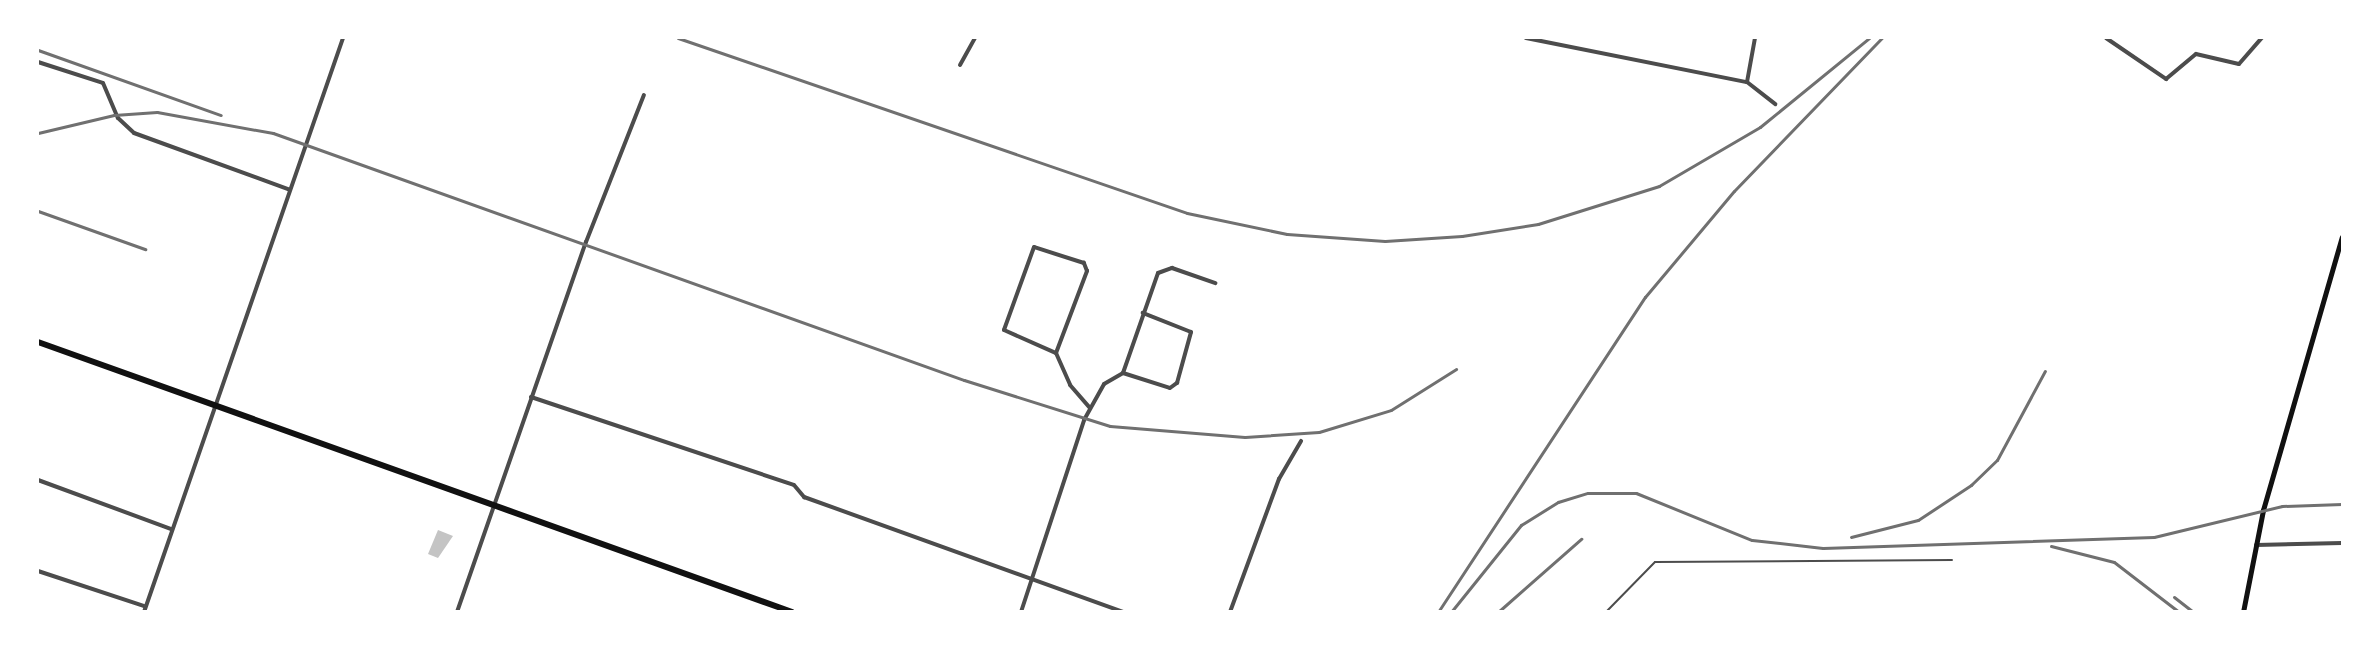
<!DOCTYPE html>
<html>
<head>
<meta charset="utf-8">
<style>
	body { margin:0 }
	#map { position:relative; width:2380px; height:649px; overflow:hidden; background:#fff; font-family:"Open Sans",sans-serif }
	div>[style] { position:absolute }
	.building>* { inset:0; background:#c4c4c4 }
	.service>* { height:2px; margin:-1px; padding:0 1px; transform-origin:1px; border-radius:1px; background:#4c4c4c }
	.minor>* { height:4px; margin:-2px; padding:0 2px; transform-origin:2px; border-radius:2px; background:#4c4c4c }
	.secondary>* { height:5px; margin:-2.5px; padding:0 2.5px; transform-origin:2.5px; border-radius:2.5px; background:#111 }
	.primary>* { height:6px; margin:-3px; padding:0 3px; transform-origin:3px; border-radius:3px; background:#111 }
	.rail>* { height:3px; margin:-1.5px; padding:0 1.5px; transform-origin:1.5px; border-radius:1.5px; background:#707070 }
	span { translate:-50% -50%; white-space:nowrap; text-align:center; line-height:1.15; -webkit-text-stroke:4.5px #fff; paint-order:stroke }
	.frame { position:absolute; inset:0; border:39px solid #fff; pointer-events:none }
</style>
</head>
<body>
<div id="map">
	<div class="building">
		<i style="clip-path:polygon(438px 530px,453px 536px,438px 558px,428px 554px)"></i>
	</div>
	<div class="service">
		<i style="left:1606px;top:612px;width:70px;rotate:-45.6deg"></i>
		<i style="left:1655px;top:562px;width:297px;rotate:-0.4deg"></i>
	</div>
	<div class="minor">
		<i style="left:1526px;top:38px;width:225px;rotate:11.3deg"></i>
		<i style="left:1747px;top:82px;width:36px;rotate:38deg"></i>
		<i style="left:2106px;top:38px;width:73px;rotate:34.3deg"></i>
		<i style="left:2166px;top:79px;width:39px;rotate:-40deg"></i>
		<i style="left:2196px;top:54px;width:44px;rotate:13.1deg"></i>
		<i style="left:2239px;top:64px;width:35px;rotate:-49deg"></i>
		<i style="left:38px;top:62px;width:68px;rotate:17.9deg"></i>
		<i style="left:103px;top:83px;width:38px;rotate:67deg"></i>
		<i style="left:118px;top:118px;width:22px;rotate:43deg"></i>
		<i style="left:134px;top:133px;width:164px;rotate:20deg"></i>
		<i style="left:960px;top:65px;width:31px;rotate:-61deg"></i>
		<i style="left:1747px;top:82px;width:45px;rotate:-79.7deg"></i>
		<i style="left:1056px;top:353px;width:88px;rotate:-69.3deg"></i>
		<i style="left:1087px;top:271px;width:9px;rotate:-111deg"></i>
		<i style="left:1084px;top:263px;width:52px;rotate:-162.3deg"></i>
		<i style="left:1034px;top:247px;width:88px;rotate:109.9deg"></i>
		<i style="left:1004px;top:330px;width:57px;rotate:23.9deg"></i>
		<i style="left:1056px;top:353px;width:35px;rotate:66deg"></i>
		<i style="left:1070px;top:385px;width:30px;rotate:49deg"></i>
		<i style="left:1123px;top:373px;width:49px;rotate:17.7deg"></i>
		<i style="left:1170px;top:388px;width:9px;rotate:-36deg"></i>
		<i style="left:1177px;top:383px;width:53px;rotate:-74.6deg"></i>
		<i style="left:1191px;top:332px;width:52px;rotate:-158.4deg"></i>
		<i style="left:531px;top:397px;width:277px;rotate:18.5deg"></i>
		<i style="left:794px;top:485px;width:16px;rotate:50deg"></i>
		<i style="left:804px;top:497px;width:339px;rotate:19.8deg"></i>
		<i style="left:38px;top:480px;width:142px;rotate:20.2deg"></i>
		<i style="left:2256px;top:545px;width:86px;rotate:-1.3deg"></i>
		<i style="left:38px;top:571px;width:112px;rotate:18.3deg"></i>
		<i style="left:144px;top:612px;width:608px;rotate:-70.88deg"></i>
		<i style="left:457px;top:612px;width:392px;rotate:-70.8deg"></i>
		<i style="left:586px;top:242px;width:158px;rotate:-68.5deg"></i>
		<i style="left:1021px;top:612px;width:202px;rotate:-71.8deg"></i>
		<i style="left:1084px;top:420px;width:41px;rotate:-60.9deg"></i>
		<i style="left:1104px;top:384px;width:22px;rotate:-30deg"></i>
		<i style="left:1123px;top:373px;width:106px;rotate:-70.7deg"></i>
		<i style="left:1158px;top:273px;width:15px;rotate:-20deg"></i>
		<i style="left:1172px;top:268px;width:46px;rotate:19.2deg"></i>
		<i style="left:1230px;top:612px;width:142px;rotate:-69.8deg"></i>
		<i style="left:1279px;top:479px;width:44px;rotate:-59.9deg"></i>
	</div>
	<div class="secondary">
		<i style="left:2243px;top:612px;width:104px;rotate:-78.9deg"></i>
		<i style="left:2263px;top:510px;width:284px;rotate:-73.9deg"></i>
	</div>
	<div class="primary">
		<i style="left:38px;top:342px;width:801px;rotate:19.7deg"></i>
	</div>
	<div class="rail">
		<i style="left:678px;top:38px;width:538px;rotate:18.97deg"></i>
		<i style="left:1187px;top:213px;width:102px;rotate:11.9deg"></i>
		<i style="left:1287px;top:234px;width:98px;rotate:4.1deg"></i>
		<i style="left:1385px;top:241px;width:77px;rotate:-3.7deg"></i>
		<i style="left:1462px;top:236px;width:77px;rotate:-9deg"></i>
		<i style="left:1538px;top:224px;width:127px;rotate:-17.4deg"></i>
		<i style="left:1659px;top:186px;width:117px;rotate:-30.3deg"></i>
		<i style="left:1760px;top:127px;width:141px;rotate:-39.2deg"></i>
		<i style="left:38px;top:50px;width:194px;rotate:19.6deg"></i>
		<i style="left:38px;top:133px;width:78px;rotate:-13.3deg"></i>
		<i style="left:114px;top:115px;width:43px;rotate:-4deg"></i>
		<i style="left:157px;top:112px;width:118px;rotate:10.3deg"></i>
		<i style="left:273px;top:133px;width:734px;rotate:19.67deg"></i>
		<i style="left:964px;top:380px;width:153px;rotate:17.5deg"></i>
		<i style="left:1110px;top:426px;width:135px;rotate:4.7deg"></i>
		<i style="left:1245px;top:437px;width:74px;rotate:-3.9deg"></i>
		<i style="left:1319px;top:432px;width:75px;rotate:-17deg"></i>
		<i style="left:1391px;top:410px;width:77px;rotate:-32.2deg"></i>
		<i style="left:38px;top:211px;width:114px;rotate:19.6deg"></i>
		<i style="left:1851px;top:537px;width:69px;rotate:-14.2deg"></i>
		<i style="left:1918px;top:520px;width:64px;rotate:-33.4deg"></i>
		<i style="left:1971px;top:485px;width:36px;rotate:-44deg"></i>
		<i style="left:1997px;top:460px;width:101px;rotate:-61.7deg"></i>
		<i style="left:2051px;top:546px;width:65px;rotate:14.3deg"></i>
		<i style="left:2114px;top:562px;width:82px;rotate:37.6deg"></i>
		<i style="left:2174px;top:597px;width:24px;rotate:38deg"></i>
		<i style="left:1438px;top:612px;width:377px;rotate:-56.7deg"></i>
		<i style="left:1645px;top:297px;width:138px;rotate:-50deg"></i>
		<i style="left:1734px;top:191px;width:213px;rotate:-46deg"></i>
		<i style="left:1451px;top:612px;width:112px;rotate:-51.2deg"></i>
		<i style="left:1521px;top:525px;width:44px;rotate:-31.9deg"></i>
		<i style="left:1558px;top:502px;width:31px;rotate:-17deg"></i>
		<i style="left:1588px;top:493px;width:48px"></i>
		<i style="left:1636px;top:493px;width:125px;rotate:22.1deg"></i>
		<i style="left:1752px;top:540px;width:71px;rotate:6.4deg"></i>
		<i style="left:1823px;top:548px;width:331px;rotate:-1.9deg"></i>
		<i style="left:2154px;top:537px;width:132px;rotate:-13.6deg"></i>
		<i style="left:2282px;top:506px;width:60px;rotate:-1.9deg"></i>
		<i style="left:1498px;top:612px;width:111px;rotate:-41.3deg"></i>
	</div>
	<div class="frame"></div>
</div>
</body>
</html>
